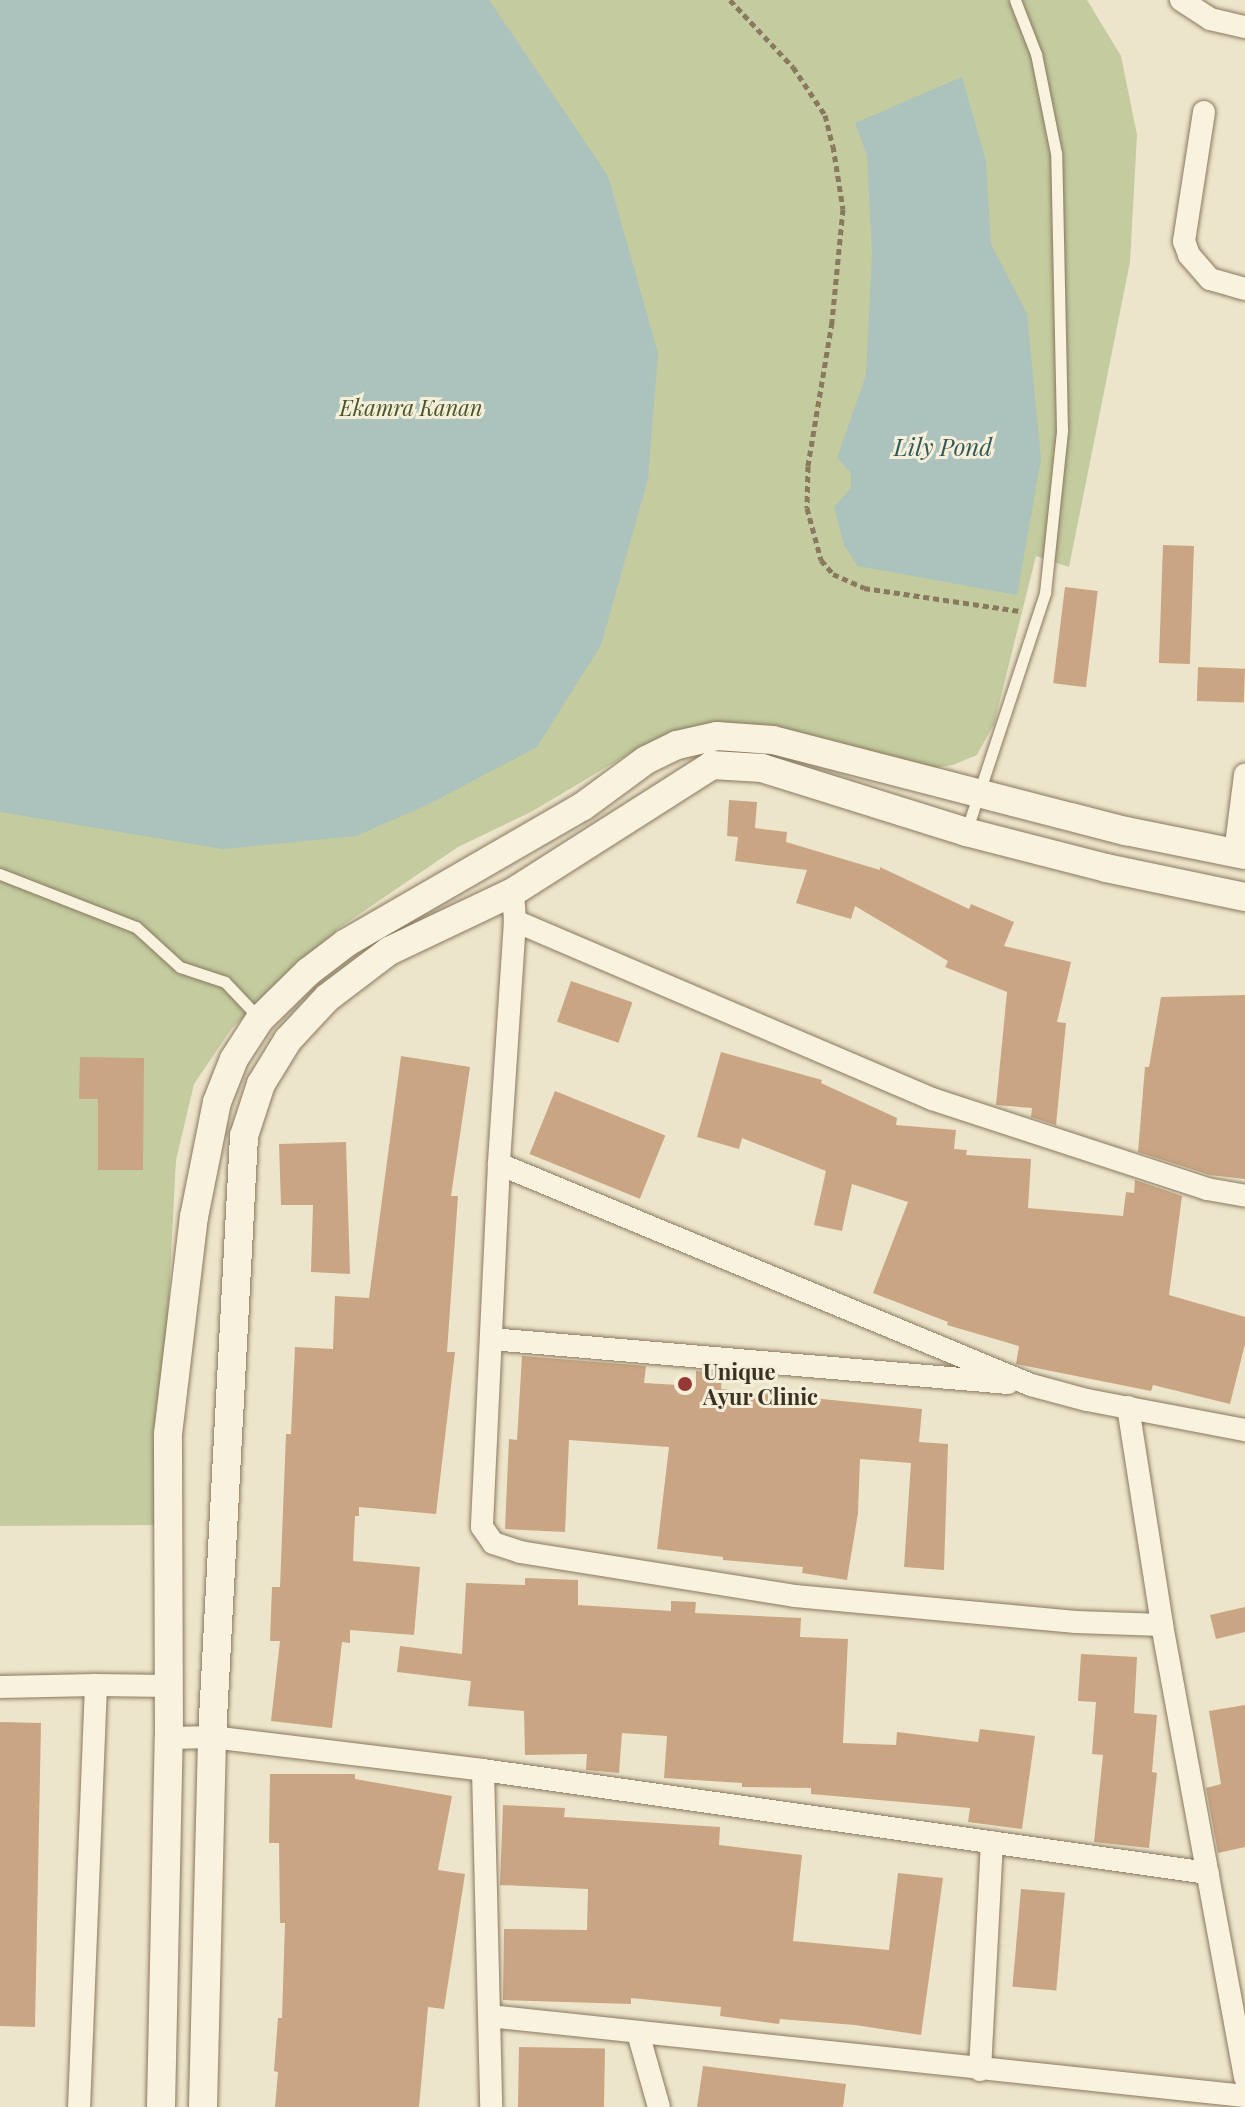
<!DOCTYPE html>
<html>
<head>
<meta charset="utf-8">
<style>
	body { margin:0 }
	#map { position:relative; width:1245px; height:2107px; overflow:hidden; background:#ede5cb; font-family:"Playfair Display",serif }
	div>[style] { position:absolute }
	.green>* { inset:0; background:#c3cb9f }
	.water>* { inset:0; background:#abc2bd }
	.building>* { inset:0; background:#c9a583; transform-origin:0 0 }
	.path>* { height:5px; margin-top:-2.5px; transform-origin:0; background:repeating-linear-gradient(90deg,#89795f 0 6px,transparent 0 10px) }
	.roads { filter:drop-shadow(0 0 2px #89795f) drop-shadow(0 0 2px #89795f) }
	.service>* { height:11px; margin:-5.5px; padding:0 5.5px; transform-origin:5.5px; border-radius:5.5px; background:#f8f2de }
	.minor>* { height:22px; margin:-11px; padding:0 11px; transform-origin:11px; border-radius:11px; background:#f8f2de }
	.tertiary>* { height:28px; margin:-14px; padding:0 14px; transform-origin:14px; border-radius:14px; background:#f8f2de }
	.dots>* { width:22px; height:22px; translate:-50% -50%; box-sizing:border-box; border:4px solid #f5efda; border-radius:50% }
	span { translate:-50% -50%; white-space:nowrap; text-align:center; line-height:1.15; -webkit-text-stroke:6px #f5efda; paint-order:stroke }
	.park-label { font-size:22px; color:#48562a; font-style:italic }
	.poi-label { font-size:22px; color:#3b3022; font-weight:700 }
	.left { translate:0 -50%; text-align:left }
	.water-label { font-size:24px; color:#32595a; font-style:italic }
</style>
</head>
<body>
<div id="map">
	<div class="green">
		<i style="clip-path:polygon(0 0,1087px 0,1121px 56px,1137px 135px,1130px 262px,1069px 567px,1036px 556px,994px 724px,977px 755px,953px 765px,920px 770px,714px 741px,637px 749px,531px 812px,458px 847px,339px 928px,232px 1028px,194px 1084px,176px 1160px,157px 1525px,0 1526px)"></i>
	</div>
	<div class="water">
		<i style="clip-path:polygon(0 0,489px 0,608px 176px,658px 353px,648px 479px,601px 645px,537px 747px,429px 804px,356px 836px,223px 849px,0 812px)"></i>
		<i style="clip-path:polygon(962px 77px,986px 161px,991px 244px,1027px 314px,1041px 459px,1017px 595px,858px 566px,844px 545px,834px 507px,851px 488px,851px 473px,837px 458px,866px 375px,872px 253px,867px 155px,855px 123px)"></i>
	</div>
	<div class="building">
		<i style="left:1163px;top:545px;width:31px;height:118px;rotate:2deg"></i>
		<i style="left:1065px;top:587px;width:33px;height:97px;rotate:7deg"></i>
		<i style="left:1198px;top:667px;width:47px;height:34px;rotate:2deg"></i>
		<i style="clip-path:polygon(729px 800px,757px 802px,755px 828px,787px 832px,786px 842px,880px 870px,880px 867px,969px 909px,971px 904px,1014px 922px,1004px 946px,1071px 962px,1057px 1022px,1066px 1023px,1056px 1125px,1031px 1117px,1032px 1108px,996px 1105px,1007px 992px,945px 967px,948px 961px,855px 906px,851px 919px,796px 903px,807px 870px,735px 861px,738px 837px,727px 836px)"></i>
		<i style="left:571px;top:981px;width:65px;height:43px;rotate:19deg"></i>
		<i style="clip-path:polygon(1245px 995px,1245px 1179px,1210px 1175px,1138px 1152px,1145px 1067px,1149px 1067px,1161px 997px)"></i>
		<i style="clip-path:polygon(721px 1052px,822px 1080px,821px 1083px,897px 1118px,896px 1125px,956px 1130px,954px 1149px,967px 1150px,966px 1155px,1031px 1159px,1028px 1208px,1123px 1216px,1126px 1192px,1134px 1193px,1135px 1180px,1182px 1196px,1169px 1295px,1245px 1317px,1245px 1344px,1230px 1404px,1153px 1385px,1151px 1391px,1016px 1364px,1019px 1346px,947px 1325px,948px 1322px,873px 1293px,908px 1202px,852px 1184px,842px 1231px,814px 1225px,826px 1171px,742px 1138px,739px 1149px,697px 1137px)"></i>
		<i style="clip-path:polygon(401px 1056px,470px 1067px,451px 1196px,458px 1196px,447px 1352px,455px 1352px,436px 1514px,359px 1507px,359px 1516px,355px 1516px,353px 1561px,420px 1567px,414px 1635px,350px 1630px,350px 1643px,342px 1642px,332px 1728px,271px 1721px,280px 1641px,270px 1641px,272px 1587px,280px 1587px,286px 1434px,291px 1434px,295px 1347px,333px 1349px,335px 1296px,369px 1298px)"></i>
		<i style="clip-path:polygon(80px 1057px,144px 1058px,143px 1170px,98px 1170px,98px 1099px,79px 1099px)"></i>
		<i style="left:555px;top:1091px;width:119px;height:68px;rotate:22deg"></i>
		<i style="clip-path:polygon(346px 1142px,350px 1274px,311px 1272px,313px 1205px,281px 1205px,279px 1144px)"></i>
		<i style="clip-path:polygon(522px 1356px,646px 1366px,644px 1383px,696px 1386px,696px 1371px,722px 1373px,721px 1389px,922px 1409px,919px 1442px,948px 1444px,944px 1570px,904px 1567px,911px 1463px,860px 1459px,858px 1513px,847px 1580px,802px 1573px,803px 1567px,723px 1560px,723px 1557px,657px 1549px,669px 1447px,569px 1440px,565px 1532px,505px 1529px,509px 1439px,517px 1440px)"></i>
		<i style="clip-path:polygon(525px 1578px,578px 1580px,578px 1605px,671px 1611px,671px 1601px,696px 1602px,695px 1613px,801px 1618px,800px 1637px,848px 1639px,843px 1743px,896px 1745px,897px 1732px,978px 1742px,980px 1729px,1035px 1736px,1022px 1829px,968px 1822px,970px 1808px,811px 1794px,811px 1788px,742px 1787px,742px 1783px,664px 1778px,667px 1736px,622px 1733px,619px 1773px,586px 1770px,587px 1754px,525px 1755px,524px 1711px,468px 1706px,471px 1681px,397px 1672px,400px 1646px,462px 1654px,466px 1583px,525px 1585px)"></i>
		<i style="clip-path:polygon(1245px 1607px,1245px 1632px,1216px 1639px,1210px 1615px)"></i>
		<i style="clip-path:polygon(1081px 1654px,1137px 1657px,1134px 1713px,1157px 1715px,1152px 1772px,1157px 1773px,1149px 1848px,1094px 1842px,1103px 1755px,1092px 1754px,1096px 1702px,1078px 1701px)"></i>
		<i style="clip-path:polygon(1245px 1705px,1245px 1847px,1218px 1853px,1206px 1788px,1221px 1784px,1209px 1711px)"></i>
		<i style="clip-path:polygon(0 1722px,41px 1723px,35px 2027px,0 2026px)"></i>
		<i style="clip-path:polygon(270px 1774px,355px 1774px,355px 1779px,452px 1796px,438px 1870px,465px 1874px,444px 2009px,428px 2007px,419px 2107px,275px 2107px,278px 2072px,274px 2071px,278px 2018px,282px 2018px,285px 1923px,280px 1923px,279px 1843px,269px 1843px)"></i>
		<i style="clip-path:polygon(503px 1805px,565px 1808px,564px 1817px,720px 1827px,719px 1845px,802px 1855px,793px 1941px,889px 1950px,898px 1873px,943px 1878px,921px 2035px,855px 2025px,780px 2019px,779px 2024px,720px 2016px,721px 2007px,631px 1998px,631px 2004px,503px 2000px,504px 1929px,587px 1930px,588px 1889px,500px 1885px)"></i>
		<i style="left:1021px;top:1889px;width:44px;height:98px;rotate:5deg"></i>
		<i style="left:519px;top:2047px;width:86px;height:60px;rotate:1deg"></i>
		<i style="clip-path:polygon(703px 2066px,846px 2084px,843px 2107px,697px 2107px)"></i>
	</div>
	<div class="path">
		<i style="left:730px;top:0;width:92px;rotate:46.8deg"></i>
		<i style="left:793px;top:67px;width:58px;rotate:56.3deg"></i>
		<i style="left:825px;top:115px;width:32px;rotate:76deg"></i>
		<i style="left:833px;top:146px;width:64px;rotate:81deg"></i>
		<i style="left:843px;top:209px;width:114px;rotate:95.6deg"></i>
		<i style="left:832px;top:322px;width:146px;rotate:99.5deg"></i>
		<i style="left:808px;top:466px;width:42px;rotate:91.4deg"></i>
		<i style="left:807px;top:508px;width:54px;rotate:74.9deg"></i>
		<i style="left:821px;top:560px;width:18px;rotate:49deg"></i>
		<i style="left:833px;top:574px;width:34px;rotate:24deg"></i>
		<i style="left:864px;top:588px;width:157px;rotate:8.4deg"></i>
	</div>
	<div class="roads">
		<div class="service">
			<i style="left:966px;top:832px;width:252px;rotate:-71.7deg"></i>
			<i style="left:1045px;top:593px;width:164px;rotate:-84deg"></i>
			<i style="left:1062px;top:430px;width:277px;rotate:-91.2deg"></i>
			<i style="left:1056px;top:153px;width:101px;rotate:-101.4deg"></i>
			<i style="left:1036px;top:54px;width:58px;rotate:-111.3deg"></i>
			<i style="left:0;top:874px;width:146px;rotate:21.3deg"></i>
			<i style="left:136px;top:927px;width:59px;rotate:42.3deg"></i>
			<i style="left:180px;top:967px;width:47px;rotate:18.4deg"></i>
			<i style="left:225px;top:982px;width:51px;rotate:46.6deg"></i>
		</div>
		<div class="minor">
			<i style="left:1181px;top:0;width:35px;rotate:33deg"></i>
			<i style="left:1210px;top:19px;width:36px;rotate:13deg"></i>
			<i style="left:1204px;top:112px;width:131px;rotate:98.8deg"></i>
			<i style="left:1184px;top:241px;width:15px;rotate:70deg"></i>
			<i style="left:1189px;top:255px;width:32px;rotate:49deg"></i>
			<i style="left:1210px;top:279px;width:36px;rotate:16deg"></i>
			<i style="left:1235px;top:853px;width:79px;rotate:-82.7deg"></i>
			<i style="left:513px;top:892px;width:29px;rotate:86deg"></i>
			<i style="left:515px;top:921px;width:244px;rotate:93.8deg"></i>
			<i style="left:499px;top:1164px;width:363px;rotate:92.7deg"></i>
			<i style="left:482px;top:1527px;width:19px;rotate:55deg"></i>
			<i style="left:493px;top:1543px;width:28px;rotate:18deg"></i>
			<i style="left:520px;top:1552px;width:278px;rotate:9.1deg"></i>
			<i style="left:795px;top:1596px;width:282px;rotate:5.3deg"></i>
			<i style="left:1076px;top:1622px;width:86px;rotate:2deg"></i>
			<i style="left:515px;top:921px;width:453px;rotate:23.1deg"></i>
			<i style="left:932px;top:1099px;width:289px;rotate:18.1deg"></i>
			<i style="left:1207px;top:1189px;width:39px;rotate:10deg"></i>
			<i style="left:499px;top:1164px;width:576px;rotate:22.56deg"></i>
			<i style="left:1031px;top:1385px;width:58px;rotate:15deg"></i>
			<i style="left:1087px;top:1400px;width:161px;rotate:10.8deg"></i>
			<i style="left:491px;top:1339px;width:519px;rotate:4.86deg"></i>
			<i style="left:1128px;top:1407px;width:221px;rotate:81.1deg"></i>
			<i style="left:1162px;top:1625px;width:460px;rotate:79.6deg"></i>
			<i style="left:96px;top:1685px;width:73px;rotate:0.8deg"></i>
			<i style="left:0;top:1687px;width:96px;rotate:-1.2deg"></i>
			<i style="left:96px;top:1685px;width:422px;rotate:92.3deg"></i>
			<i style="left:169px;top:1738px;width:43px;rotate:-1.3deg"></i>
			<i style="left:212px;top:1737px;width:273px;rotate:6.9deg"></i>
			<i style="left:483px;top:1770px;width:732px;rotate:8.09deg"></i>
			<i style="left:483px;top:1770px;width:337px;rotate:88.6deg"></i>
			<i style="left:489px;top:2016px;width:760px;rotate:6.04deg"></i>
			<i style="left:638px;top:2033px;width:77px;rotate:74.2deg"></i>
			<i style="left:980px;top:2070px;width:228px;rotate:-87deg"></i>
		</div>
		<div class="tertiary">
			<i style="left:161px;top:2107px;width:369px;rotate:-88.8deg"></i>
			<i style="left:169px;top:1738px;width:304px;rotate:-90.2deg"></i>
			<i style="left:168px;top:1434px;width:219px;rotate:-83.2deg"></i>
			<i style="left:194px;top:1217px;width:117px;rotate:-78.7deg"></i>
			<i style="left:217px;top:1102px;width:46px;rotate:-68.4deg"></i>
			<i style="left:234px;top:1059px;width:48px;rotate:-57deg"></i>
			<i style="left:260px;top:1019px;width:67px;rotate:-44.4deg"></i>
			<i style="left:308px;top:972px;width:48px;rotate:-37.3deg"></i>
			<i style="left:346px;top:943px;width:272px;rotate:-30deg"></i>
			<i style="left:582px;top:807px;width:79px;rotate:-36.3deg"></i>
			<i style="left:646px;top:760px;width:34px;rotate:-26deg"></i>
			<i style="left:677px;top:745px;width:41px;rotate:-12.7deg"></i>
			<i style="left:717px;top:736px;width:56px;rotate:4.1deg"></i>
			<i style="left:773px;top:740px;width:365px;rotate:14.5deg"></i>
			<i style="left:1126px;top:831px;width:121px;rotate:11.4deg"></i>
			<i style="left:203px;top:2107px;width:370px;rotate:-88.6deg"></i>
			<i style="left:212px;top:1737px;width:602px;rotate:-86.95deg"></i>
			<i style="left:244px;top:1136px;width:55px;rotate:-71.9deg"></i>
			<i style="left:261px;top:1084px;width:52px;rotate:-58.5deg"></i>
			<i style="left:288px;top:1040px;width:57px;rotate:-47.1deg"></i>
			<i style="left:327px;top:998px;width:78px;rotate:-37.2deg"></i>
			<i style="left:389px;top:951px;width:137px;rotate:-25.4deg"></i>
			<i style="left:513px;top:892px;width:236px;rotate:-32.5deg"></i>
			<i style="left:712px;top:765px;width:50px;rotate:3.4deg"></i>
			<i style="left:762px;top:768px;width:214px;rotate:17.4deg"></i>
			<i style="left:966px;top:832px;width:145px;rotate:14.4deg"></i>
			<i style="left:1106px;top:868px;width:142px;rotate:11.8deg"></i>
		</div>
	</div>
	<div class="dots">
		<i style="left:685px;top:1384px;background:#963932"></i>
	</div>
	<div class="park-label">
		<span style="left:411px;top:408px">Ekamra Kanan</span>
	</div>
	<div class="poi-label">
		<span class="left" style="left:703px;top:1384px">Unique<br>Ayur Clinic</span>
	</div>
	<div class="water-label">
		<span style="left:943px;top:447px">Lily Pond</span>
	</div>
</div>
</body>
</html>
